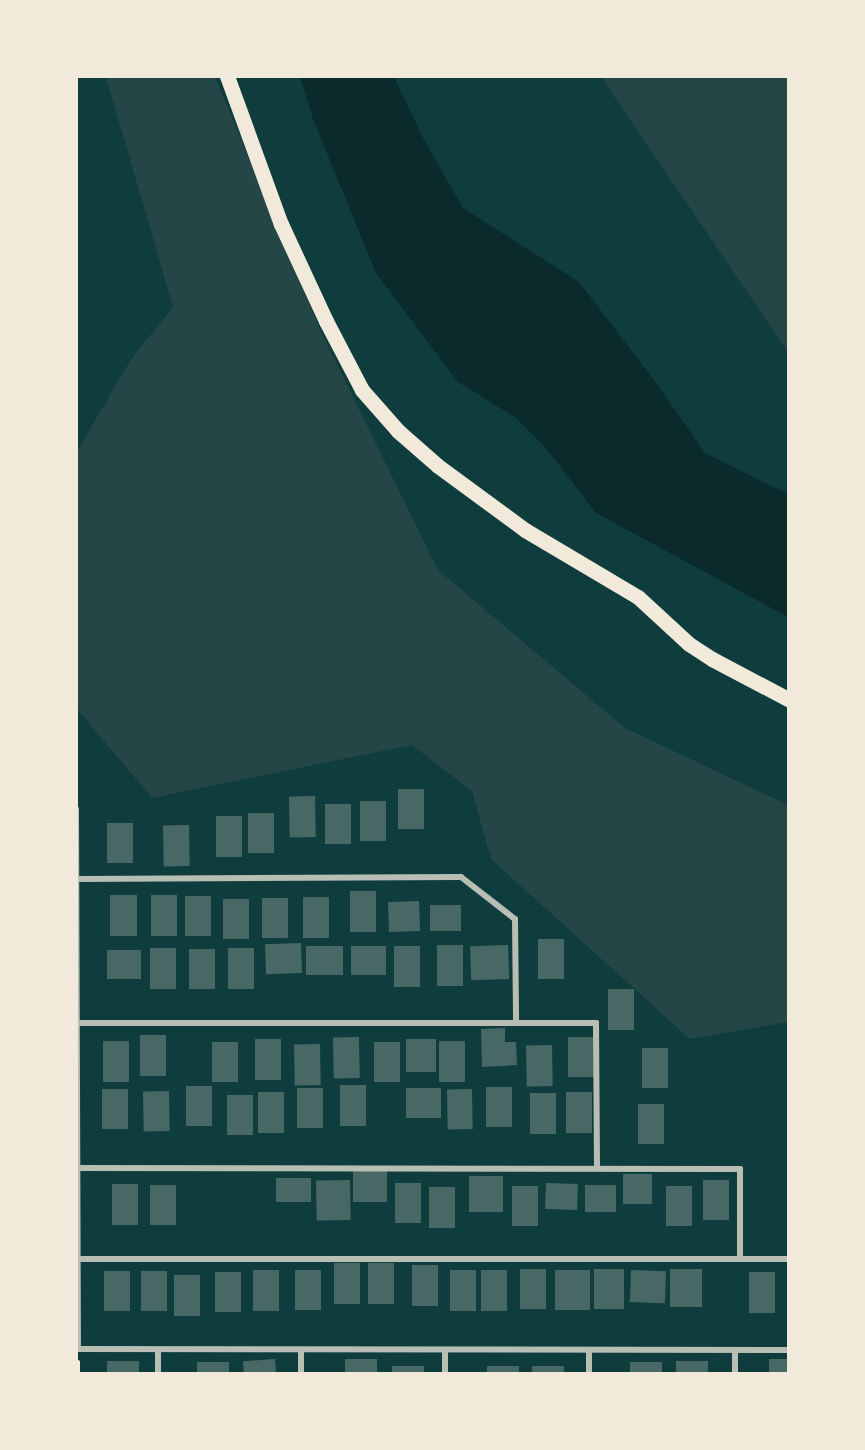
<!DOCTYPE html>
<html>
<head>
<meta charset="utf-8">
<style>
	body { margin:0 }
	#map { position:relative; width:865px; height:1450px; overflow:hidden; background:#0f3d3e; font-family:Helvetica,sans-serif }
	div>[style] { position:absolute }
	.green>* { inset:0; background:#244646 }
	.water>* { inset:0; background:#0a2a2b }
	.building>* { inset:0; background:#486865; transform-origin:0 0 }
	.path>* { height:4px; margin:-2px; padding:0 2px; transform-origin:2px; border-radius:2px; background:#f1e9da }
	.minor>* { height:6px; margin:-3px; padding:0 3px; transform-origin:3px; border-radius:3px; background:#b8beb3 }
	.primary>* { height:15px; margin:-7.5px; padding:0 7.5px; transform-origin:7.5px; border-radius:7.5px; background:#f1e9da }
	span { translate:-50% -50%; white-space:nowrap; text-align:center; line-height:1.15; -webkit-text-stroke:6px #f1e9da; paint-order:stroke }
	.frame { position:absolute; inset:0; border:78px solid #f1e9da; pointer-events:none }
</style>
</head>
<body>
<div id="map">
	<div class="green">
		<i style="clip-path:polygon(106px 77px,215px 77px,321px 332px,438px 570px,625px 728px,788px 805px,788px 1022px,690px 1039px,491px 859px,472px 791px,412px 745px,152px 798px,77px 709px,77px 451px,132px 358px,173px 307px)"></i>
		<i style="clip-path:polygon(601px 77px,788px 77px,788px 352px)"></i>
	</div>
	<div class="water">
		<i style="clip-path:polygon(300px 77px,394px 77px,423px 138px,463px 208px,579px 282px,657px 384px,705px 453px,788px 494px,788px 617px,596px 513px,545px 447px,515px 417px,458px 382px,376px 273px,313px 119px)"></i>
	</div>
	<div class="building">
		<i style="left:398px;top:789px;width:26px;height:40px"></i>
		<i style="left:315px;top:796px;width:41px;height:26px;rotate:89deg"></i>
		<i style="left:360px;top:801px;width:26px;height:40px"></i>
		<i style="left:325px;top:804px;width:26px;height:40px"></i>
		<i style="left:248px;top:813px;width:26px;height:40px"></i>
		<i style="left:216px;top:816px;width:26px;height:41px"></i>
		<i style="left:107px;top:823px;width:26px;height:40px"></i>
		<i style="left:189px;top:825px;width:41px;height:26px;rotate:89deg"></i>
		<i style="left:350px;top:891px;width:26px;height:41px"></i>
		<i style="left:110px;top:895px;width:27px;height:41px"></i>
		<i style="left:177px;top:895px;width:41px;height:26px;rotate:90deg"></i>
		<i style="left:185px;top:896px;width:26px;height:40px"></i>
		<i style="left:303px;top:897px;width:26px;height:41px"></i>
		<i style="left:262px;top:898px;width:26px;height:40px"></i>
		<i style="left:223px;top:899px;width:26px;height:40px"></i>
		<i style="left:419px;top:901px;width:30px;height:31px;rotate:88deg"></i>
		<i style="left:461px;top:905px;width:26px;height:31px;rotate:90deg"></i>
		<i style="left:538px;top:939px;width:26px;height:40px"></i>
		<i style="left:301px;top:943px;width:30px;height:36px;rotate:88deg"></i>
		<i style="left:437px;top:945px;width:26px;height:41px"></i>
		<i style="left:508px;top:945px;width:34px;height:38px;rotate:88deg"></i>
		<i style="left:306px;top:946px;width:37px;height:29px"></i>
		<i style="left:386px;top:946px;width:29px;height:35px;rotate:90deg"></i>
		<i style="left:394px;top:946px;width:26px;height:41px"></i>
		<i style="left:150px;top:948px;width:26px;height:41px"></i>
		<i style="left:228px;top:948px;width:26px;height:41px"></i>
		<i style="left:189px;top:949px;width:26px;height:40px"></i>
		<i style="left:141px;top:950px;width:29px;height:34px;rotate:90deg"></i>
		<i style="left:634px;top:989px;width:41px;height:26px;rotate:90deg"></i>
		<i style="clip-path:polygon(505px 1028px,505px 1042px,516px 1042px,517px 1065px,482px 1067px,481px 1029px)"></i>
		<i style="left:140px;top:1035px;width:26px;height:41px"></i>
		<i style="left:359px;top:1037px;width:41px;height:26px;rotate:89deg"></i>
		<i style="left:568px;top:1037px;width:26px;height:40px"></i>
		<i style="left:281px;top:1039px;width:41px;height:26px;rotate:90deg"></i>
		<i style="left:406px;top:1039px;width:30px;height:33px"></i>
		<i style="left:103px;top:1041px;width:26px;height:41px"></i>
		<i style="left:465px;top:1041px;width:41px;height:26px;rotate:90deg"></i>
		<i style="left:212px;top:1042px;width:26px;height:40px"></i>
		<i style="left:374px;top:1042px;width:26px;height:40px"></i>
		<i style="left:320px;top:1044px;width:41px;height:26px;rotate:89deg"></i>
		<i style="left:552px;top:1045px;width:41px;height:26px;rotate:89deg"></i>
		<i style="left:642px;top:1048px;width:26px;height:40px"></i>
		<i style="left:340px;top:1085px;width:26px;height:41px"></i>
		<i style="left:186px;top:1086px;width:26px;height:40px"></i>
		<i style="left:486px;top:1087px;width:26px;height:40px"></i>
		<i style="left:297px;top:1088px;width:26px;height:40px"></i>
		<i style="left:406px;top:1088px;width:35px;height:30px"></i>
		<i style="left:128px;top:1089px;width:40px;height:26px;rotate:90deg"></i>
		<i style="left:472px;top:1089px;width:40px;height:25px;rotate:89deg"></i>
		<i style="left:169px;top:1091px;width:40px;height:26px;rotate:89deg"></i>
		<i style="left:258px;top:1092px;width:26px;height:41px"></i>
		<i style="left:566px;top:1092px;width:26px;height:41px"></i>
		<i style="left:530px;top:1093px;width:26px;height:41px"></i>
		<i style="left:227px;top:1095px;width:26px;height:40px"></i>
		<i style="left:638px;top:1104px;width:26px;height:40px"></i>
		<i style="left:387px;top:1170px;width:32px;height:34px;rotate:90deg"></i>
		<i style="left:623px;top:1174px;width:29px;height:30px"></i>
		<i style="left:469px;top:1176px;width:34px;height:36px"></i>
		<i style="left:276px;top:1178px;width:35px;height:24px"></i>
		<i style="left:350px;top:1180px;width:40px;height:34px;rotate:89deg"></i>
		<i style="left:703px;top:1180px;width:26px;height:40px"></i>
		<i style="left:395px;top:1183px;width:26px;height:40px"></i>
		<i style="left:546px;top:1183px;width:32px;height:26px;rotate:2deg"></i>
		<i style="left:138px;top:1184px;width:41px;height:26px;rotate:90deg"></i>
		<i style="left:150px;top:1185px;width:26px;height:40px"></i>
		<i style="left:616px;top:1185px;width:27px;height:31px;rotate:90deg"></i>
		<i style="left:512px;top:1186px;width:26px;height:40px"></i>
		<i style="left:666px;top:1186px;width:26px;height:40px"></i>
		<i style="left:429px;top:1187px;width:26px;height:41px"></i>
		<i style="left:360px;top:1263px;width:41px;height:26px;rotate:90deg"></i>
		<i style="left:368px;top:1263px;width:26px;height:41px"></i>
		<i style="left:412px;top:1265px;width:26px;height:41px"></i>
		<i style="left:520px;top:1269px;width:26px;height:40px"></i>
		<i style="left:624px;top:1269px;width:40px;height:30px;rotate:90deg"></i>
		<i style="left:670px;top:1269px;width:32px;height:38px"></i>
		<i style="left:253px;top:1270px;width:26px;height:41px"></i>
		<i style="left:295px;top:1270px;width:26px;height:40px"></i>
		<i style="left:450px;top:1270px;width:26px;height:41px"></i>
		<i style="left:481px;top:1270px;width:26px;height:41px"></i>
		<i style="left:555px;top:1270px;width:35px;height:40px"></i>
		<i style="left:631px;top:1270px;width:35px;height:32px;rotate:2deg"></i>
		<i style="left:104px;top:1271px;width:26px;height:40px"></i>
		<i style="left:141px;top:1271px;width:26px;height:40px"></i>
		<i style="left:215px;top:1272px;width:26px;height:40px"></i>
		<i style="left:749px;top:1272px;width:26px;height:41px"></i>
		<i style="left:174px;top:1275px;width:26px;height:41px"></i>
		<i style="left:275px;top:1359px;width:15px;height:32px;rotate:86deg"></i>
		<i style="left:345px;top:1359px;width:32px;height:15px"></i>
		<i style="left:769px;top:1359px;width:19px;height:15px"></i>
		<i style="left:107px;top:1361px;width:32px;height:13px"></i>
		<i style="left:708px;top:1361px;width:13px;height:32px;rotate:90deg"></i>
		<i style="left:197px;top:1362px;width:32px;height:12px"></i>
		<i style="left:630px;top:1362px;width:32px;height:12px"></i>
		<i style="left:392px;top:1366px;width:32px;height:8px"></i>
		<i style="left:487px;top:1366px;width:32px;height:8px"></i>
		<i style="left:532px;top:1366px;width:32px;height:8px"></i>
	</div>
	<div class="path">
		<i style="left:78px;top:1374px;width:12px;rotate:-90deg"></i>
	</div>
	<div class="minor">
		<i style="left:76px;top:809px;width:540px;rotate:89.79deg"></i>
		<i style="left:79px;top:879px;width:382px;rotate:-0.3deg"></i>
		<i style="left:461px;top:877px;width:68px;rotate:37.9deg"></i>
		<i style="left:515px;top:919px;width:104px;rotate:89.4deg"></i>
		<i style="left:516px;top:1023px;width:80px"></i>
		<i style="left:596px;top:1023px;width:145px;rotate:89.6deg"></i>
		<i style="left:78px;top:1023px;width:438px"></i>
		<i style="left:76px;top:1168px;width:664px;rotate:0.09deg"></i>
		<i style="left:740px;top:1169px;width:90px;rotate:90deg"></i>
		<i style="left:76px;top:1259px;width:712px"></i>
		<i style="left:76px;top:1349px;width:712px;rotate:0.08deg"></i>
		<i style="left:301px;top:1350px;width:24px;rotate:90deg"></i>
		<i style="left:735px;top:1350px;width:24px;rotate:90deg"></i>
		<i style="left:158px;top:1374px;width:24px;rotate:-90deg"></i>
		<i style="left:445px;top:1374px;width:24px;rotate:-90deg"></i>
		<i style="left:589px;top:1374px;width:24px;rotate:-90deg"></i>
	</div>
	<div class="primary">
		<i style="left:227px;top:76px;width:158px;rotate:70deg"></i>
		<i style="left:281px;top:224px;width:107px;rotate:65.1deg"></i>
		<i style="left:326px;top:321px;width:78px;rotate:62.4deg"></i>
		<i style="left:362px;top:390px;width:55px;rotate:48.7deg"></i>
		<i style="left:398px;top:431px;width:53px;rotate:41.2deg"></i>
		<i style="left:438px;top:466px;width:108px;rotate:36.3deg"></i>
		<i style="left:525px;top:530px;width:131px;rotate:30.7deg"></i>
		<i style="left:638px;top:597px;width:69px;rotate:42.7deg"></i>
		<i style="left:689px;top:644px;width:27px;rotate:33deg"></i>
		<i style="left:712px;top:659px;width:86px;rotate:27.8deg"></i>
	</div>
	<div class="frame"></div>
</div>
</body>
</html>
